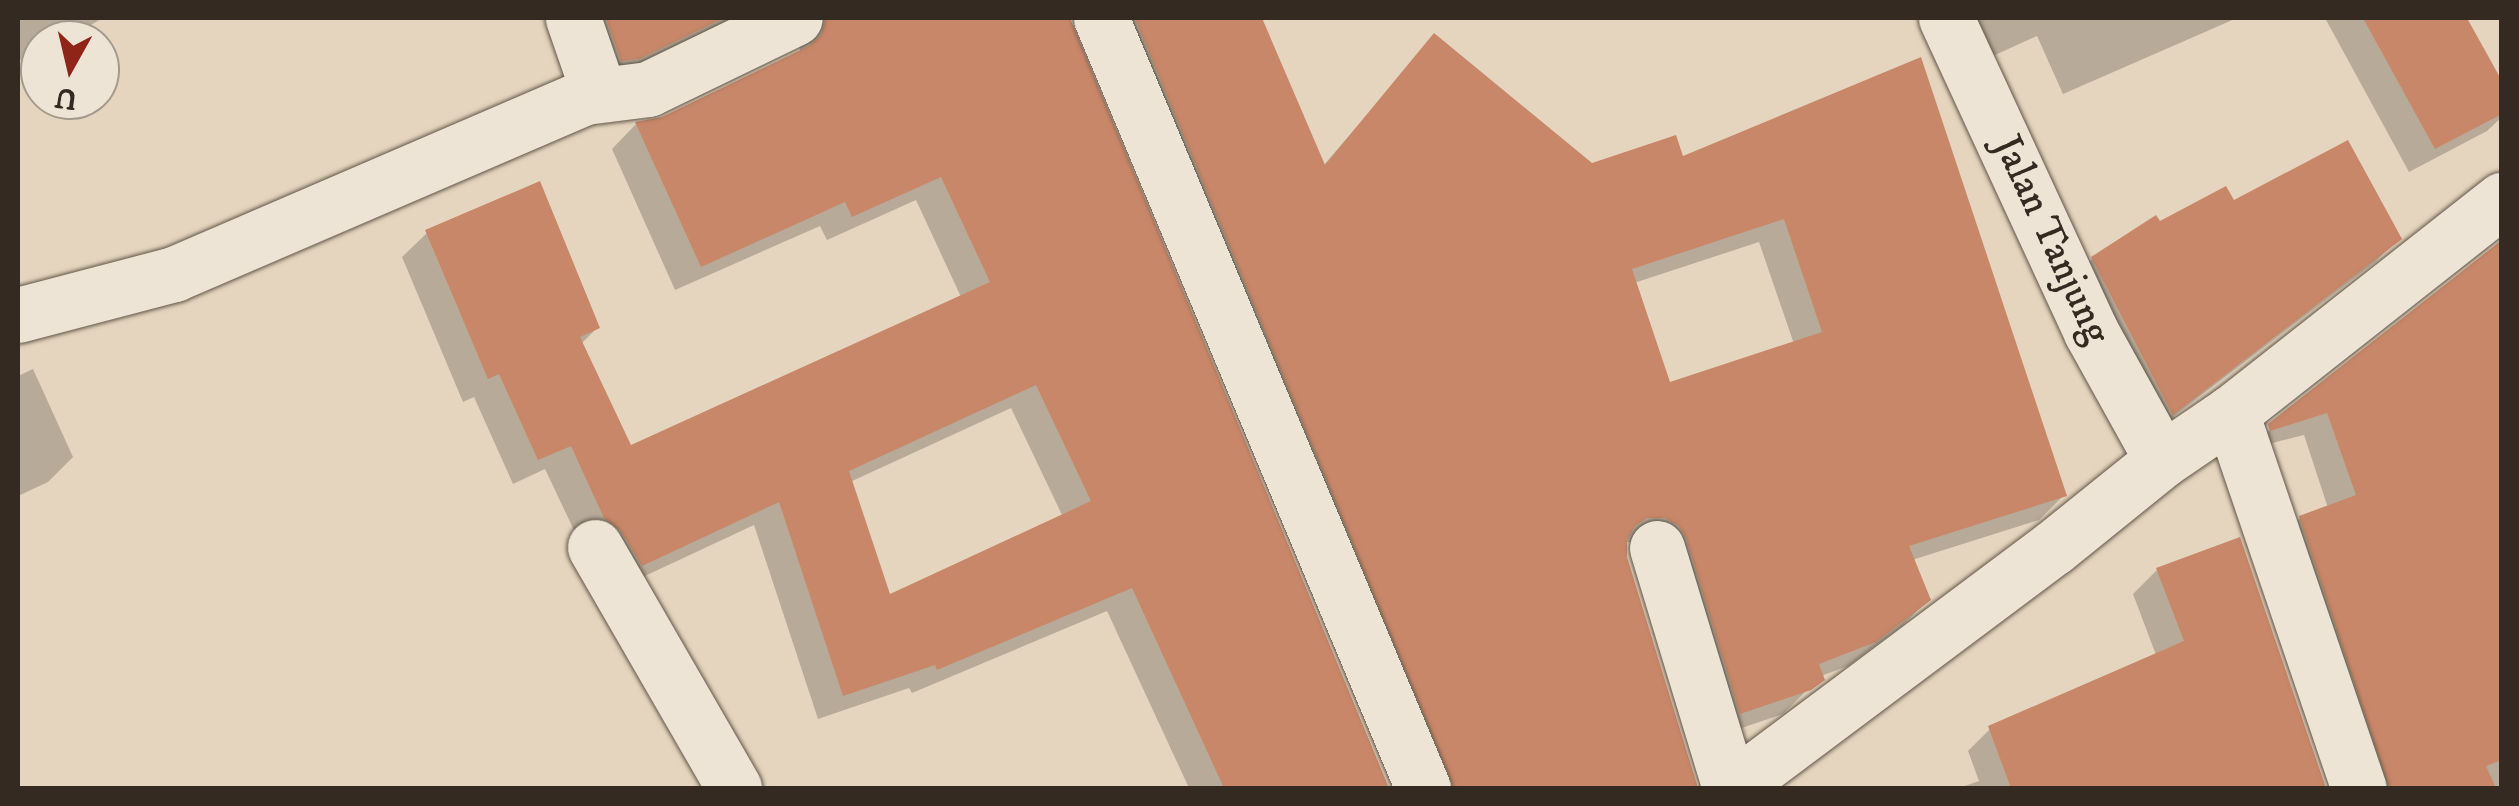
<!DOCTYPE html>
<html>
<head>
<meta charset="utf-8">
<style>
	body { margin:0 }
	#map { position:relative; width:2519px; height:806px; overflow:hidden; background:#e5d5be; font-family:"IM FELL DW Pica",serif }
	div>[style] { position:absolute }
	.shadow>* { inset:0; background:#0003 }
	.building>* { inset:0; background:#c98769 }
	.roads { filter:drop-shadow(0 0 2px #615548) drop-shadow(0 0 2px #615548) }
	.minor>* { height:55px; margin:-27.5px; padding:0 27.5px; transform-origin:27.5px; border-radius:27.5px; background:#eee4d5 }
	span { translate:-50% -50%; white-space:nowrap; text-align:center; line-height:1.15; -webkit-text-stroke:8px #eee4d5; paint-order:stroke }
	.street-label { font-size:40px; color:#352a21 }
	.frame { position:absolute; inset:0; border:20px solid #352a21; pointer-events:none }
	.north { position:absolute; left:20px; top:20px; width:100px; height:100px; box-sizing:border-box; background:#eee4d5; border:2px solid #a49a8d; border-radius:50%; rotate:188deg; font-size:28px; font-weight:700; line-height:40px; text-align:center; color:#352a21 }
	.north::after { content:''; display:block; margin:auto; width:35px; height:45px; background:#8f2418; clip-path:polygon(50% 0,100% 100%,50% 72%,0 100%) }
</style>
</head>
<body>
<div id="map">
	<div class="shadow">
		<i style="clip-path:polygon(18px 18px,103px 18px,64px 40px,40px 40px,40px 51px,18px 61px)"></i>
		<i style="clip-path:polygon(566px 18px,747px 18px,612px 83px)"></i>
		<i style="clip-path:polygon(evenodd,788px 18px,1068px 18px,1070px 31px,1387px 788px,1189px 788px,1107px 611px,912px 693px,909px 688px,818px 719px,754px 525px,617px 589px,580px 543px,545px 469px,513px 484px,474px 397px,463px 402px,402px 257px,427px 233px,597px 328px,581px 344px,629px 448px,961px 297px,916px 200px,827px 240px,820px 226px,675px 290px,612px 149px,636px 124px,662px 120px,800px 53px,799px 31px,788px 18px,1011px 408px,1063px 517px,888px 597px,850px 482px,1011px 408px)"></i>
		<i style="clip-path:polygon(evenodd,1094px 18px,1239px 18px,1264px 79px,1323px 166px,1434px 37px,1592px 166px,1681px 159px,1920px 60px,2064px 495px,2039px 520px,1912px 560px,1928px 600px,1903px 625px,1848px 666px,1821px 676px,1783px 714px,1715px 737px,1639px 542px,1624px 542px,1625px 557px,1690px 772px,1673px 788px,1422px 788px,1094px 18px,1759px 242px,1794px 344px,1668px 385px,1634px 283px,1759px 242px)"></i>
		<i style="clip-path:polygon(1951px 18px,2237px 18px,2063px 94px,2037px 36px,1973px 65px)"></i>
		<i style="clip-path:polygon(2325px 18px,2464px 18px,2502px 86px,2502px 117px,2487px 131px,2409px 172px)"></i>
		<i style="clip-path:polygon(2234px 204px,2399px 238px,2375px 262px,2148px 436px,2069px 282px,2092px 259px)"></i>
		<i style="clip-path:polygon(2502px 240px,2502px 788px,2359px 788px,2277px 542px,2300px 518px,2328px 508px,2304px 435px,2245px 450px)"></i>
		<i style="clip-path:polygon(33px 369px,73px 457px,48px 482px,18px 496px,18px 376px)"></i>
		<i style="clip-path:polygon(2218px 548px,2290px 788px,1959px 788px,1979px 781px,1968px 751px,1992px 727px,2156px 655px,2133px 594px,2157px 570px)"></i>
	</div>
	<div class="building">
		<i style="clip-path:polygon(606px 18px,724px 18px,639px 59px,621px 61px)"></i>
		<i style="clip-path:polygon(evenodd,826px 18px,1070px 18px,1389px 788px,1224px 788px,1132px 588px,937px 670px,935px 665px,843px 696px,779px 502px,642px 566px,621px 531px,604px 518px,571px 446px,538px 460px,499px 374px,488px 379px,425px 230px,540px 181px,600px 328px,580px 337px,631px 445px,990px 282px,941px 177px,852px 217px,845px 202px,701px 267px,635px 122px,662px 117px,809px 46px,821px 35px,826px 18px,1036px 385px,1091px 501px,890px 594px,849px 471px,1036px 385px)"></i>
		<i style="clip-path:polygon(evenodd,1135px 18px,1262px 18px,1325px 165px,1434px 33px,1592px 163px,1676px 135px,1683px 156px,1921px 57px,2067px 496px,1909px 546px,1931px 600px,1876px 642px,1819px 664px,1825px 680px,1811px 690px,1740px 714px,1686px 538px,1679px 526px,1665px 518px,1647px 518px,1635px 526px,1627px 540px,1627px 557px,1698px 788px,1454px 788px,1135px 18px,1784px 219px,1822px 332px,1670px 382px,1632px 269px,1784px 219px)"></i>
		<i style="clip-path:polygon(2363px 18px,2467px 18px,2502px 81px,2502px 114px,2435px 149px)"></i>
		<i style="clip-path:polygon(2348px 140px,2402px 239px,2173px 415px,2091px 257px,2156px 215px,2160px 221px,2226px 186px,2234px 200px)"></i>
		<i style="clip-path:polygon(2502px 240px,2502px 760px,2486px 766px,2496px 788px,2389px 788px,2299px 516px,2356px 495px,2327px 413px,2270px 431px,2268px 424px)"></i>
		<i style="clip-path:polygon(2240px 537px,2326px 788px,2011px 788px,1988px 726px,2184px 641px,2156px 568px)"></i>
	</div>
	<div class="roads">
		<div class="minor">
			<i style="left:1101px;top:18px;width:835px;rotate:67.31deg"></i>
			<i style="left:1946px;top:18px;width:346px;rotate:65.2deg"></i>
			<i style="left:2091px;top:332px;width:146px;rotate:61deg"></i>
			<i style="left:585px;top:97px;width:64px;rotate:-7.2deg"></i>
			<i style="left:648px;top:89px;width:163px;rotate:-25.8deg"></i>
			<i style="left:18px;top:315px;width:161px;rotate:-14.7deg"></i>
			<i style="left:174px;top:274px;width:447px;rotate:-23.3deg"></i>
			<i style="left:585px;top:97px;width:20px;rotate:-63deg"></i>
			<i style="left:594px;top:79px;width:65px;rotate:-109deg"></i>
			<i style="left:2231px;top:413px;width:396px;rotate:71.2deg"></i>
			<i style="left:595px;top:547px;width:278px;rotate:60deg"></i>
			<i style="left:1657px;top:548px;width:251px;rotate:73.1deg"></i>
			<i style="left:1732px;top:788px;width:401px;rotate:-36.8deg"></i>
			<i style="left:2053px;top:548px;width:140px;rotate:-38.9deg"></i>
			<i style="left:2162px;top:460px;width:83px;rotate:-34.3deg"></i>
			<i style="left:2231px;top:413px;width:345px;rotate:-38.2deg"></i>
		</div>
	</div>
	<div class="street-label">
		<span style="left:2051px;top:240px;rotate:65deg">Jalan Tanjung</span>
	</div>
	<div class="frame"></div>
	<div class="north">U</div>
</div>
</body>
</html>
